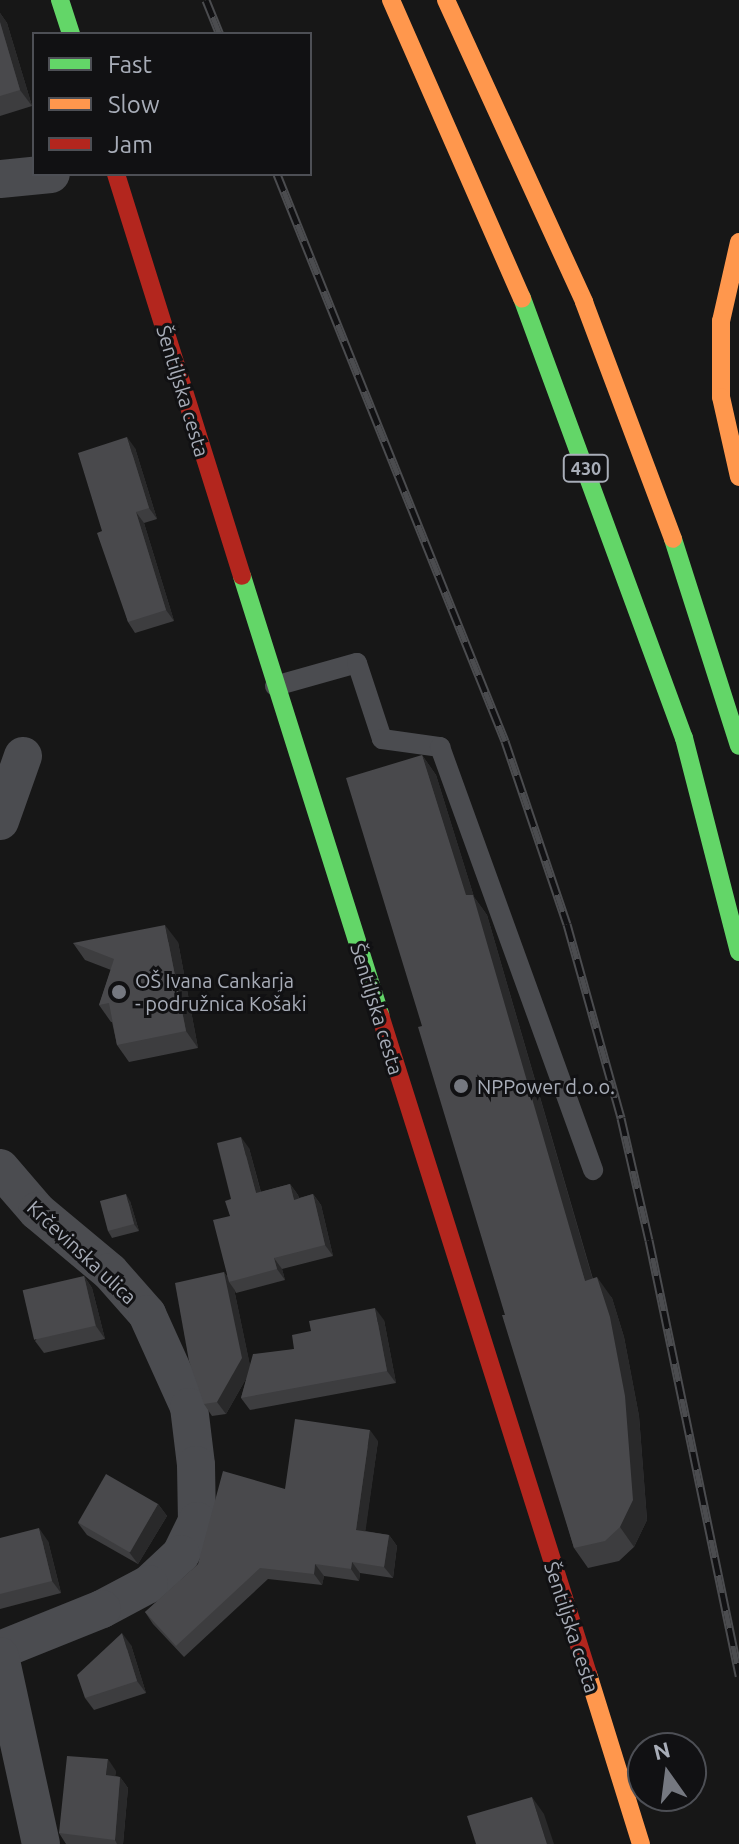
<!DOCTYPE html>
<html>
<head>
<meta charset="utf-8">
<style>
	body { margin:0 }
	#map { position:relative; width:739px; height:1844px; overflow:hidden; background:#171717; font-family:Ubuntu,sans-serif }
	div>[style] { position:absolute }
	.lane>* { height:20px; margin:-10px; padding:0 10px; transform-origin:10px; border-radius:10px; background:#4b4c50 }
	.street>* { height:38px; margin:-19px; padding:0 19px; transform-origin:19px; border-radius:19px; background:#4b4c50 }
	.fast>* { height:18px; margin:-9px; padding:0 9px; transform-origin:9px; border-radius:9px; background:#63d668 }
	.slow>* { height:18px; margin:-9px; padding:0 9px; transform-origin:9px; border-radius:9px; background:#ff974d }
	.jam>* { height:18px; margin:-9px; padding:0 9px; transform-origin:9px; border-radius:9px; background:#b3261e }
	.rail>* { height:9px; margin-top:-4.5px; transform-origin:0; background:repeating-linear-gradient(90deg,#111113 0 18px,#4b4c4f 0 36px); box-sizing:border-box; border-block:2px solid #4b4c4f }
	.wall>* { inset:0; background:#3d3d3f }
	.shaded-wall>* { inset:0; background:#29292a }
	.building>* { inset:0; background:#49494c; transform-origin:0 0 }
	.dots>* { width:22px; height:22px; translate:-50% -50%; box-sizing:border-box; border:4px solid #111113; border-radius:50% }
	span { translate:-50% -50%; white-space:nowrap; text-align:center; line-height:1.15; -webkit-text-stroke:6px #111113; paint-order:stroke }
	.shield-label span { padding:2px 6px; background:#111113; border:2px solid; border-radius:6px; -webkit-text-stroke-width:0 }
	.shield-label { font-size:18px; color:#a8adb8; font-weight:700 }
	.street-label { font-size:20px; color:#a8adb8 }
	.poi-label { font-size:20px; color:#a8adb8 }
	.left { translate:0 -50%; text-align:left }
	.legend { position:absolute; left:32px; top:32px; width:280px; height:144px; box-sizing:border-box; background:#111113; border:2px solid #4d4f55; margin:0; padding:10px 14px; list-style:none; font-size:24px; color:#a8adb8 }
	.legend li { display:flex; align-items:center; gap:16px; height:40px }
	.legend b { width:40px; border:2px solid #4d4f55 }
	.north { position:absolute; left:627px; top:1732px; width:80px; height:80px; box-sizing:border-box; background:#111113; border:2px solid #4d4f55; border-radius:50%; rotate:346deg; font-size:22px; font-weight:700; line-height:32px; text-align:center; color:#a8adb8 }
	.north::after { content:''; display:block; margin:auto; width:28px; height:36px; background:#757880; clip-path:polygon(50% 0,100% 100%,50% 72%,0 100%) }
</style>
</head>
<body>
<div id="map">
	<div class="lane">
		<i style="left:275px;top:686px;width:85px;rotate:-15.7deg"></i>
		<i style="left:357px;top:663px;width:80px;rotate:71.8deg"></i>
		<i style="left:382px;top:739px;width:59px;rotate:7.9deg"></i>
		<i style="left:440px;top:747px;width:450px;rotate:70.1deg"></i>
	</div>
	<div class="street">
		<i style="left:0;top:179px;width:51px;rotate:-5.6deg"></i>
		<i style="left:0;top:821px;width:69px;rotate:-70.5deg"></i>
		<i style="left:0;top:1168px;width:57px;rotate:49.3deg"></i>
		<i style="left:37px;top:1211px;width:95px;rotate:39.9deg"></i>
		<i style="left:110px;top:1272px;width:56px;rotate:48.6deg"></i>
		<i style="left:147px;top:1314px;width:102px;rotate:65.7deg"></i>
		<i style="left:189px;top:1407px;width:58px;rotate:83.1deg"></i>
		<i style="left:196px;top:1465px;width:56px;rotate:89deg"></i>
		<i style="left:197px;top:1521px;width:37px;rotate:116deg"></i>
		<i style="left:181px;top:1554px;width:44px;rotate:136.8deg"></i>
		<i style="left:149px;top:1584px;width:53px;rotate:152deg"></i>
		<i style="left:102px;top:1609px;width:110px;rotate:158.1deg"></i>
		<i style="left:0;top:1656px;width:192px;rotate:77.7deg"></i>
	</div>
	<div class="fast">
		<i style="left:60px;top:0;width:36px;rotate:72deg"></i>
		<i style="left:522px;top:298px;width:469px;rotate:69.8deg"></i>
		<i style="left:684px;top:738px;width:221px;rotate:75.6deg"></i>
		<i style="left:673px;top:539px;width:217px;rotate:72.3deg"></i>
		<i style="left:242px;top:576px;width:460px;rotate:72.5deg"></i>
	</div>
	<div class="slow">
		<i style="left:391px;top:0;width:326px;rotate:66.3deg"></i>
		<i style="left:446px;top:0;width:332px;rotate:65.4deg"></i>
		<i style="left:584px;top:302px;width:253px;rotate:69.4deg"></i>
		<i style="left:739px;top:242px;width:81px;rotate:102.8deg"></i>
		<i style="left:721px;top:321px;width:76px;rotate:90deg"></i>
		<i style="left:721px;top:397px;width:82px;rotate:77.3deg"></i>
		<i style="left:588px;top:1674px;width:178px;rotate:72.7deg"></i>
	</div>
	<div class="jam">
		<i style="left:116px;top:174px;width:421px;rotate:72.6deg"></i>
		<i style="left:380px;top:1015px;width:691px;rotate:72.48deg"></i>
	</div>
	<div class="rail">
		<i style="left:206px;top:0;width:37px;rotate:68deg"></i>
		<i style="left:277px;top:174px;width:611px;rotate:68.09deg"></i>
		<i style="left:505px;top:741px;width:193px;rotate:71.3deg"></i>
		<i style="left:567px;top:924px;width:201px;rotate:74.4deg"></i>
		<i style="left:621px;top:1118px;width:125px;rotate:77.1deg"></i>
		<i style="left:649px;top:1240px;width:445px;rotate:78.3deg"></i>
	</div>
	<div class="wall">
		<i style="clip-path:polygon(0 13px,7px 23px,32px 106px,0 116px)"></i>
		<i style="clip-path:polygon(135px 448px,157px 519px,144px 523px,174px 621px,135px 633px,128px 622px,102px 531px)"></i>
		<i style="clip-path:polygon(422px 755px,436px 775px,474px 897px,487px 915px,593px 1279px,612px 1298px,624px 1337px,639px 1416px,647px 1520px,634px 1547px,619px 1561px,588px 1568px,574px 1548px,422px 1026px)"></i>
		<i style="clip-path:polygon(178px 942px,198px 1048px,129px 1062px,117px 1045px,112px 1022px,111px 1022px,99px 1005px,111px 970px,85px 960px,73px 943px)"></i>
		<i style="clip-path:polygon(249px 1148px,261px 1192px,290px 1184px,298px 1195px,299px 1198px,313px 1194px,321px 1205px,333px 1256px,282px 1269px,285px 1280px,236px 1293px,234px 1289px,250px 1366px,294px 1349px,384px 1320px,396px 1383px,250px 1410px,241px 1398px,247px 1377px,226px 1414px,212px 1416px,204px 1404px,224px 1272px,227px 1277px,231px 1199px)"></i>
		<i style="clip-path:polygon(130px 1201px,139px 1231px,112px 1238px,108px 1231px)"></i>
		<i style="clip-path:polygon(84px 1276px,92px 1288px,105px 1339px,44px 1353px,35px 1341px)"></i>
		<i style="clip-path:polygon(378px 1441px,365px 1531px,389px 1535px,397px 1546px,393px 1578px,360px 1573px,359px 1581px,324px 1576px,322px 1585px,268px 1579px,184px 1657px,153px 1624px,145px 1612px,285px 1489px)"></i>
		<i style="clip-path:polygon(158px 1504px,167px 1516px,138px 1564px,87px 1535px,78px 1523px)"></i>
		<i style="clip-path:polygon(0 1538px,48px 1541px,61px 1593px,0 1609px)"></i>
		<i style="clip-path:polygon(131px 1645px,146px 1693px,94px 1710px,85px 1698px)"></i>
		<i style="clip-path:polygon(116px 1771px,115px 1776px,120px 1777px,128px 1788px,123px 1844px,66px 1844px,59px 1833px)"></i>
	</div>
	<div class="shaded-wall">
		<i style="clip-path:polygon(0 13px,7px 23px,32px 106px,20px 90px,0 23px)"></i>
		<i style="clip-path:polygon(127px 437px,135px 448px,157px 519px,149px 508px)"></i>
		<i style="clip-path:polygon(136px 512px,144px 523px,174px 621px,166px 610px)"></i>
		<i style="clip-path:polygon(422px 755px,436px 775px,474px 897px,487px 915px,599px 1301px,585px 1281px)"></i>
		<i style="clip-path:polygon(165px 925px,178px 942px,198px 1048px,186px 1031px)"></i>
		<i style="clip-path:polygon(241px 1137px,249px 1148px,264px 1204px,256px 1193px)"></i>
		<i style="clip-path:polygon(290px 1184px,298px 1195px,302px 1211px,294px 1200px)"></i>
		<i style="clip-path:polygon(126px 1194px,130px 1201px,139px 1231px,134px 1224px)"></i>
		<i style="clip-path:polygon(313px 1194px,321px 1205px,333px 1256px,325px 1245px)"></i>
		<i style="clip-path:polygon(274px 1258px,282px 1269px,285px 1280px,277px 1269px)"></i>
		<i style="clip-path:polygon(224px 1272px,231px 1281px,229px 1282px,234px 1289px,251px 1370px,226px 1414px,217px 1402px)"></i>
		<i style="clip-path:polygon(84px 1276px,92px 1288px,105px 1339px,96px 1326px)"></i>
		<i style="clip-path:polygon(597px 1277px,612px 1298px,624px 1337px,639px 1416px,647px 1520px,634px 1547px,620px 1527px)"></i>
		<i style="clip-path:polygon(375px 1308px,384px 1320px,396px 1383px,387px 1371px)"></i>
		<i style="clip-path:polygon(370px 1430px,378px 1441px,364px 1542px,356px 1530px)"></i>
		<i style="clip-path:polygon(158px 1504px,167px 1516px,138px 1564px,129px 1552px)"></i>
		<i style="clip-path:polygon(39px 1528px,48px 1541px,61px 1593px,52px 1581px)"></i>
		<i style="clip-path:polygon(389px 1535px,397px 1546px,393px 1578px,384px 1567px)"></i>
		<i style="clip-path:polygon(352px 1562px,360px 1573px,359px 1581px,351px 1569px)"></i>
		<i style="clip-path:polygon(315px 1564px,324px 1576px,322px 1585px,314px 1574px)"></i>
		<i style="clip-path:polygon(122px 1633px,131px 1645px,146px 1693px,137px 1681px)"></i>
		<i style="clip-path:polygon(108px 1759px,116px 1771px,114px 1787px,106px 1775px)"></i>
		<i style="clip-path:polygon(120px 1777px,128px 1788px,123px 1844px,117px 1844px,115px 1840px)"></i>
		<i style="clip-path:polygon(532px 1797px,544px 1814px,554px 1844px,547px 1844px)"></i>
	</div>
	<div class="building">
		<i style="clip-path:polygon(0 22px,20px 90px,0 96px)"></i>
		<i style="clip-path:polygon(127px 437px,149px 508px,136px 512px,166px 610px,128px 622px,97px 533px,102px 531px,78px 453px)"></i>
		<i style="clip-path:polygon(422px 755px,466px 895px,473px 895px,585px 1281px,597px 1277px,610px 1317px,625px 1396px,633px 1500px,620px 1527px,605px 1541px,574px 1548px,502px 1315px,505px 1315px,418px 1027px,422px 1026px,346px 778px)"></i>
		<i style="clip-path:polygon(165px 925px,186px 1031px,117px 1045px,109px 1003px,99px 1005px,114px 959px,73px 943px)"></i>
		<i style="clip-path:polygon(241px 1137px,256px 1193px,290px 1184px,294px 1200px,313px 1194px,325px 1245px,274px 1258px,277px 1269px,229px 1282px,213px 1220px,230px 1216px,225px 1201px,231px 1199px,217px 1143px)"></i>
		<i style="left:126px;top:1194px;width:31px;height:27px;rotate:75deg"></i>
		<i style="clip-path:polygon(224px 1272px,242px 1358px,217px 1402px,204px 1404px,189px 1361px,175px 1283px)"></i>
		<i style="left:84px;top:1276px;width:51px;height:63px;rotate:77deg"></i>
		<i style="clip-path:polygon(375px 1308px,387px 1371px,241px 1398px,253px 1354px,294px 1349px,292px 1335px,311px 1331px,309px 1321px)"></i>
		<i style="clip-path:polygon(295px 1419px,370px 1430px,356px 1530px,389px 1535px,384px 1567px,352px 1562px,351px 1569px,315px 1564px,314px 1574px,260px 1568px,176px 1646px,145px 1612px,198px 1564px,223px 1471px,285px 1489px)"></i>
		<i style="left:106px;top:1474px;width:60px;height:56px;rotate:30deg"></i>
		<i style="clip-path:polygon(39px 1528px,52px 1581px,0 1594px,0 1538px)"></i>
		<i style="clip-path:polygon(122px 1633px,137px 1681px,85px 1698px,77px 1675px)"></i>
		<i style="clip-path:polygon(67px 1756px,108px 1759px,106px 1775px,120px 1777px,115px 1840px,59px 1833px)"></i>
		<i style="clip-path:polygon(532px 1797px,547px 1844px,476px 1844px,467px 1816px)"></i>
	</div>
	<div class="dots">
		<i style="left:119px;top:992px;background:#757880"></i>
		<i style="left:461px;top:1086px;background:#757880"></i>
	</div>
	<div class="shield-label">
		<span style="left:586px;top:468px">430</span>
	</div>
	<div class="street-label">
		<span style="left:183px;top:391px;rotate:73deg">Šentiljska cesta</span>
		<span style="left:377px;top:1009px;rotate:73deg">Šentiljska cesta</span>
		<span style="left:82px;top:1252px;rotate:43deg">Krčevinska ulica</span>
		<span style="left:572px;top:1627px;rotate:72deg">Šentiljska cesta</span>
	</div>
	<div class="poi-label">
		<span class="left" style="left:135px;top:992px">OŠ Ivana Cankarja<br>- podružnica Košaki</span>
		<span class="left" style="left:477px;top:1086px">NPPower d.o.o.</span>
	</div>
	<ul class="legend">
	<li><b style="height:10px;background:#63d668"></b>Fast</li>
	<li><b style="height:10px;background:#ff974d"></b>Slow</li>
	<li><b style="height:10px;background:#b3261e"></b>Jam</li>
	</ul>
	<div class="north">N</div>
</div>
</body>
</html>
